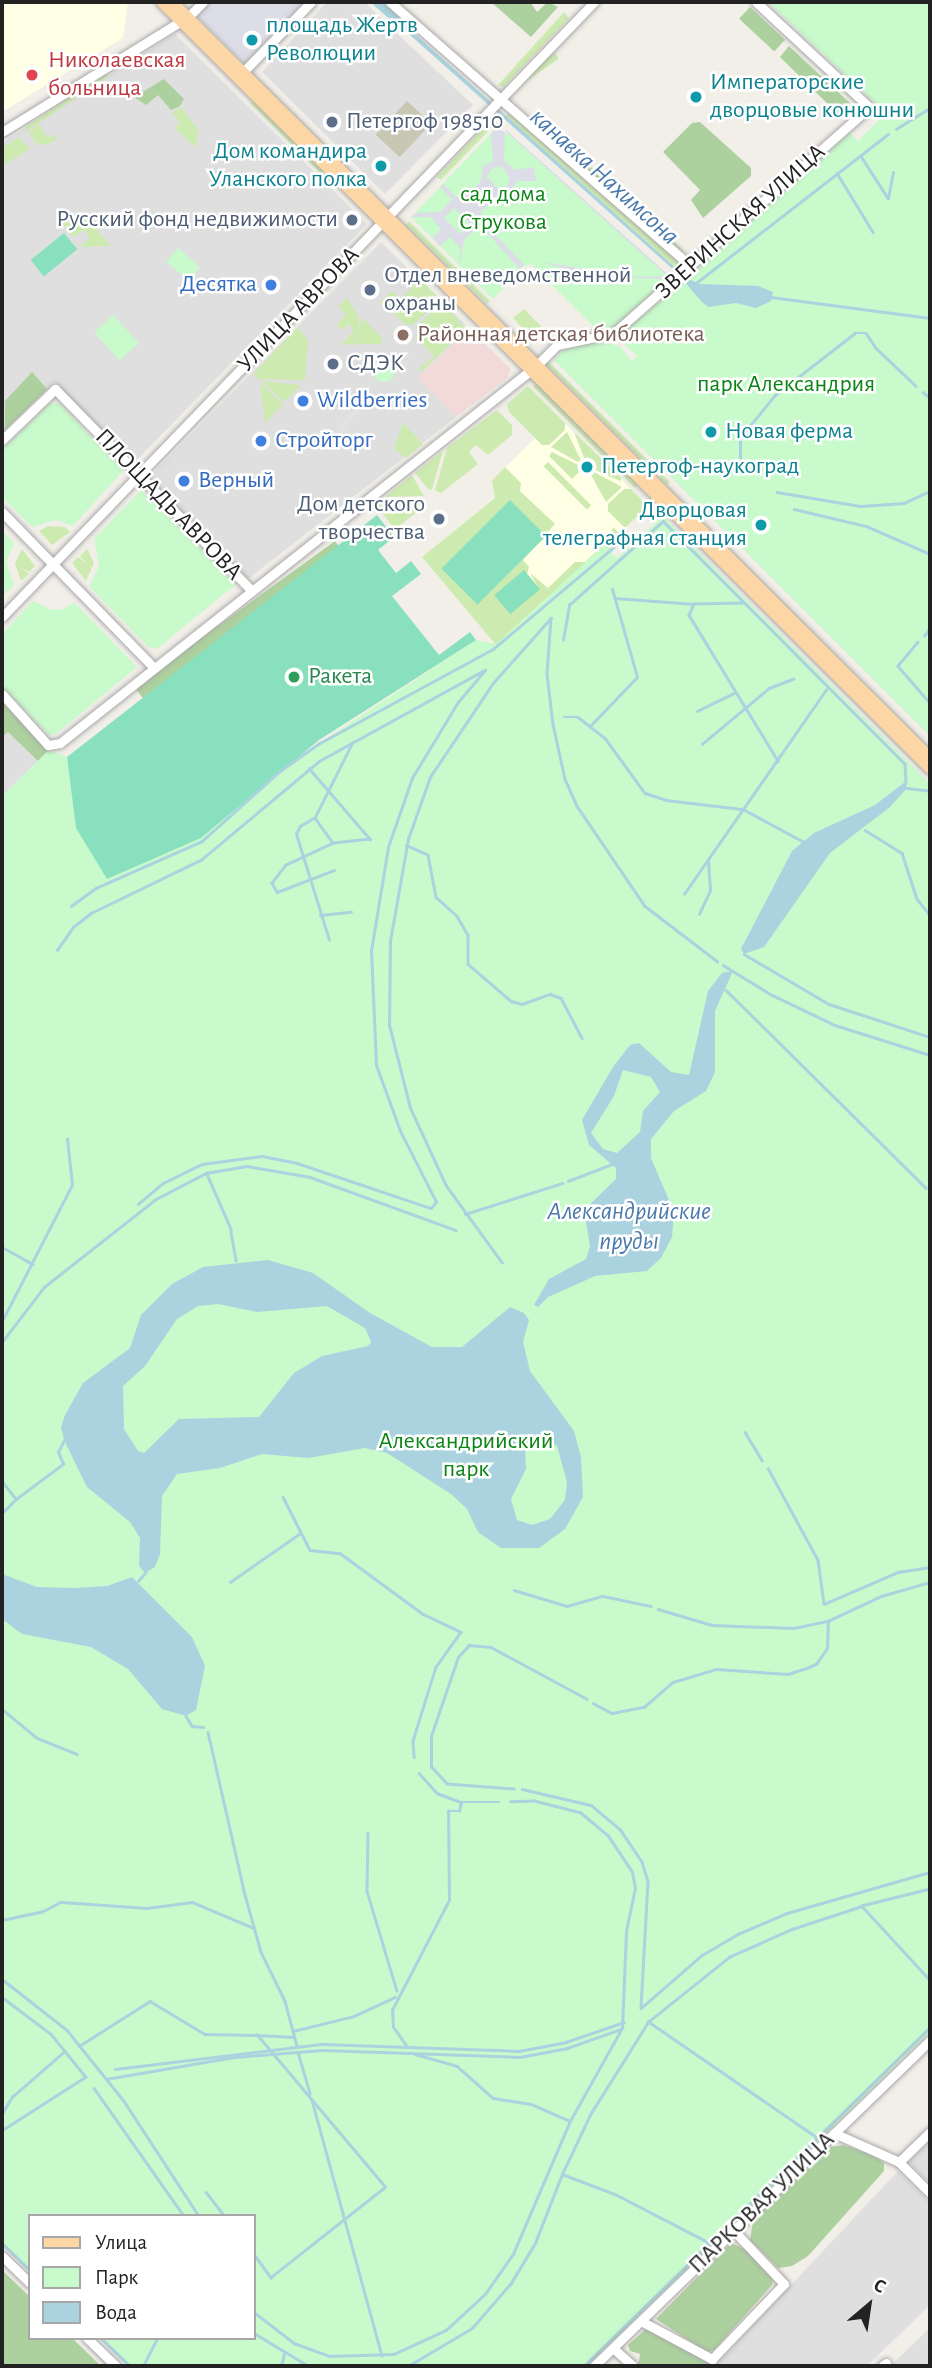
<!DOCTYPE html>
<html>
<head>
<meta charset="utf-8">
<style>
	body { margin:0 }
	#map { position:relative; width:932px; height:2368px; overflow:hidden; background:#f2efe9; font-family:"Alegreya Sans",sans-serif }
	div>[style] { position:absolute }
	.residential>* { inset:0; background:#e0dfdf }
	.commercial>* { inset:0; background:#f2dad9 }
	.education>* { inset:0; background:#ffffe5 }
	.construction>* { inset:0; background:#c7c7b4; transform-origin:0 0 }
	.grass>* { inset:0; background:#cdebb0; transform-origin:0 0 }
	.forest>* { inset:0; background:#add19e; transform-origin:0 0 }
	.park>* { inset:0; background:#c8facc; transform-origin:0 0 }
	.round { border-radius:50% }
	.pitch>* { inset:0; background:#88e0be; transform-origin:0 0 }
	.parking>* { inset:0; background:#e2e2e2; transform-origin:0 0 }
	.plaza>* { inset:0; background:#dddde8 }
	.water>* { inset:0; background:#aad3df }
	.stream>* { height:2.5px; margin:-1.25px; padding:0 1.25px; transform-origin:1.25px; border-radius:1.25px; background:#aad3df }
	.canal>* { height:9px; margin:-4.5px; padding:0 4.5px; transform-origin:4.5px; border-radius:4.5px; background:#aad3df }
	.roads { filter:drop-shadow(0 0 2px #a9a9a9) drop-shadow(0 0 2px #a9a9a9) }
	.minor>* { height:9px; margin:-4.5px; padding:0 4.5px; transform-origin:4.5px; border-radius:4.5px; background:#fff }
	.major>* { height:10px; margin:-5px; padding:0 5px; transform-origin:5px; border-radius:5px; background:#fcd6a4 }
	.dots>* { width:19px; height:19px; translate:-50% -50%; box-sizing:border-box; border:4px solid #fff; border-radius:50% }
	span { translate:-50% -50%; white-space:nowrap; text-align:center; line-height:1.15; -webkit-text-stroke:5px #fff; paint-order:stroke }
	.culture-label { font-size:24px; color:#0d838f }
	.left { translate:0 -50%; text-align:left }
	.right { translate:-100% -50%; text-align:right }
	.health-label { font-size:24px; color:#be3a42 }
	.service-label { font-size:24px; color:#4e5e75 }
	.park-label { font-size:24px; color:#0c8416 }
	.street-label { font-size:24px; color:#222 }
	.shop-label { font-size:24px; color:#366cbe }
	.education-label { font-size:24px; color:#785e54 }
	.leisure-label { font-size:24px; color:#27864d }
	.water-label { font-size:26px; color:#4a7aab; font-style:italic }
	.frame { position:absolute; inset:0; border:4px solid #222; pointer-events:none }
	.legend { position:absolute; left:28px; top:2214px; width:228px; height:126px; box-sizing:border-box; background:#fff; border:2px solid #a7a7a7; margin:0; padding:9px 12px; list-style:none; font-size:21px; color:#222 }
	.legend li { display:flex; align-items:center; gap:14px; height:35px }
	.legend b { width:35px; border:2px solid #a7a7a7 }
	.north { position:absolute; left:834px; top:2270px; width:70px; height:70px; -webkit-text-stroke:5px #fff; paint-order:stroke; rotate:29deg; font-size:19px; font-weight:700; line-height:28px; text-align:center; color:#222 }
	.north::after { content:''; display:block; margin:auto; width:24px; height:32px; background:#222; clip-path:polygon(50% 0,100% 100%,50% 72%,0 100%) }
</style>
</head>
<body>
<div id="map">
	<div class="residential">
		<i style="clip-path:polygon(327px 2px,364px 2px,473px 105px,385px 194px,262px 72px)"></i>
		<i style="clip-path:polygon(175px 34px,367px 224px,134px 463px,54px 382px,2px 433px,2px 143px)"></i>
		<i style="clip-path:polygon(381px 242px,465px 324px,464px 334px,418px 377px,456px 417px,248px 579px,148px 478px)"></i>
		<i style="clip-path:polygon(2px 701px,49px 750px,2px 796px)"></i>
		<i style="clip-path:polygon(930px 2142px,930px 2183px,909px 2162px)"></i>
		<i style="clip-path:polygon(898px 2171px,930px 2203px,930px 2305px,867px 2366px,715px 2366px)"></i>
		<i style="clip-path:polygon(930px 2328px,930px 2366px,890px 2366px)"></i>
	</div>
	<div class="commercial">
		<i style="clip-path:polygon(464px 334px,475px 334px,511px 369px,507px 378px,456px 417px,418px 377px)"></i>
	</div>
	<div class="education">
		<i style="clip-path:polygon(2px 2px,128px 2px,123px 38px,2px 112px)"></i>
		<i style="clip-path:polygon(537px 396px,648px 506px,496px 644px,422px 557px,495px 498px,492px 481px,535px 438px)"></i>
	</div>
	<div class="construction">
		<i style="left:407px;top:101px;width:33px;height:46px;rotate:43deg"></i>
	</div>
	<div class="grass">
		<i style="clip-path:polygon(564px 12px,569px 18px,503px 87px,498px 85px)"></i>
		<i style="left:555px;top:53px;width:7px;height:63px;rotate:56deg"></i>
		<i style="left:106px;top:73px;width:4px;height:98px;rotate:56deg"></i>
		<i style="left:254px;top:100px;width:113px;height:5px;rotate:45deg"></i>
		<i style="clip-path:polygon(181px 107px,199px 130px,195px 147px,175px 128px,180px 123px,172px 113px)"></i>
		<i style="clip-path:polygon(509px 112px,678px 261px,681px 267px,678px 270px,506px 116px)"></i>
		<i style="clip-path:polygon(492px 119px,495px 124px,441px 180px,437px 177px)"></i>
		<i style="clip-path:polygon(39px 124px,48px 138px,55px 134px,56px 140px,46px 145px,35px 143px,29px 132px)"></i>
		<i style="clip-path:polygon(19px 137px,30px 149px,2px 166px,2px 148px)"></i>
		<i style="clip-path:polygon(573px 151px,683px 250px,680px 253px,570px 155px)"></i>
		<i style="clip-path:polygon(78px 215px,84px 215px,111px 246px,81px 247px,89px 238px,84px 230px,73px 237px,62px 223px)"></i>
		<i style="clip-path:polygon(409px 221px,490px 301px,487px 304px,406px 225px)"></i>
		<i style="clip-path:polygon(409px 268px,440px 299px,413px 325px,406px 325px,380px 302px,392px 291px,401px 298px,413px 287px,402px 276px)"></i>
		<i style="clip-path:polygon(347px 298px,359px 317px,356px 345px,342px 344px,354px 330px,349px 324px,342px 330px,337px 325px,346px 314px,338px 306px)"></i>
		<i style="clip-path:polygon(443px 301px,466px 330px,421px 372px,418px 369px,434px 356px,415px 336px,419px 331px,415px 328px)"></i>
		<i style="clip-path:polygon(524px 309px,541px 326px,532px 338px,513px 318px)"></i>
		<i style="clip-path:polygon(363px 318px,382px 338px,381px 344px,358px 344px,356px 330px)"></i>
		<i style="clip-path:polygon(298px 327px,308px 340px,305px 380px,258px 379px,253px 374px)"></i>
		<i style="clip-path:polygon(547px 360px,670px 482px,667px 485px,545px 363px)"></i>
		<i style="clip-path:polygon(261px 381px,301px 385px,284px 402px)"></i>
		<i style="left:537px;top:382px;width:144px;height:6px;rotate:45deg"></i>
		<i style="clip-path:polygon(260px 383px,283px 404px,265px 423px)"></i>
		<i style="clip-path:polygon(528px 386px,565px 423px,565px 430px,549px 445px,542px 445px,509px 412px,507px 404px)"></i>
		<i style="clip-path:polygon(497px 410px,512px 425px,512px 435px,488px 455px,476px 445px,469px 452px,478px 464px,441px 493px,435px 490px,447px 448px)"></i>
		<i style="clip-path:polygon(403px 422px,423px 444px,406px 458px,394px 449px)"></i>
		<i style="clip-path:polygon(567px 432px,581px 460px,578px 462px,551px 447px)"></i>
		<i style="clip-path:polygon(574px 432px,622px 479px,620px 481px,595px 470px,594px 462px,584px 458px)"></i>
		<i style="clip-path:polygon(443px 451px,432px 489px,429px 490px,415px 473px)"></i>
		<i style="clip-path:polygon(552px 452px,578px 465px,579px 472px,572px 479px,549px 456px)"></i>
		<i style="left:548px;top:462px;width:61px;height:6px;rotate:45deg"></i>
		<i style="clip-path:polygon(505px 467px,521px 483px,520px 491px,555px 524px,523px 560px,529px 567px,527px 574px,524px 571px,539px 589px,530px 573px,548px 588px,575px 562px,585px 562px,610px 538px,613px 527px,623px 537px,497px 646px,422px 557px,495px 498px,492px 481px)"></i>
		<i style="clip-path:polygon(594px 472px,622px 487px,606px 502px,591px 475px)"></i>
		<i style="clip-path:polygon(412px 475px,424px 496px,385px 497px)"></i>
		<i style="clip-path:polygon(624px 489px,631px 489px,648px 506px,625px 528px,608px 511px,608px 504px)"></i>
		<i style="clip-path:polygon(423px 499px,426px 505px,395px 529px,376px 506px,381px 500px)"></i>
		<i style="clip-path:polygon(48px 526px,65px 527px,70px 532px,52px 545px,39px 531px)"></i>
		<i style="clip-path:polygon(22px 549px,35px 566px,29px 572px,20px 567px,29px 574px,21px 581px,15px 563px)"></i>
		<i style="clip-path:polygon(87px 549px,94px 563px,86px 581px,72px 563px,78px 557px,87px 564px,80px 556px)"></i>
	</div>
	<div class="forest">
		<i style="clip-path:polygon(491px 2px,530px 2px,537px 12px,548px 2px,558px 7px,531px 37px)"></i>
		<i style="left:750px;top:7px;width:48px;height:16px;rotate:43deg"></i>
		<i style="clip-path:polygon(789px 46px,852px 105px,851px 112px,843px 119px,780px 57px)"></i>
		<i style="clip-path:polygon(164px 79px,184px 99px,180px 106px,171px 110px,158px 95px,146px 105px,134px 97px)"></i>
		<i style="clip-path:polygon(700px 122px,751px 168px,751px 176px,703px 218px,691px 200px,700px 190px,663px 152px,692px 123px)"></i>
		<i style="clip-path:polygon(32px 372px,47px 389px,5px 430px,5px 401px)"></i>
		<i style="left:335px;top:541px;width:14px;height:248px;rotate:54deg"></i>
		<i style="clip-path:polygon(2px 701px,49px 750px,38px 761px,8px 732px,2px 737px)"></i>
		<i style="clip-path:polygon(843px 2145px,873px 2155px,884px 2163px,884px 2171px,808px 2256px,792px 2266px,778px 2268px,750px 2240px,753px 2220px,831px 2147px)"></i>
		<i style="clip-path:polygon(731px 2243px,747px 2250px,773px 2279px,772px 2285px,714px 2350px,707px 2352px,656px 2319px)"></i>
		<i style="clip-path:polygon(2px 2270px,30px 2297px,30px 2338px,72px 2338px,101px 2366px,2px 2366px)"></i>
		<i style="clip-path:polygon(647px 2328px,709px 2362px,710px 2366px,638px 2366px,640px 2354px,630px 2351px,628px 2345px)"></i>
	</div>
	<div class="park">
		<i style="clip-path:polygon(768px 2px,930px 2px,930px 736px,554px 360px,565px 349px,602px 341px,621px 347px,632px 362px,637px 356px,624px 344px,628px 340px,621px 332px,683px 283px,849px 132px,858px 141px,886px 113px)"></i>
		<i style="clip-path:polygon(495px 129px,509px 134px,671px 277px,615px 330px,599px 332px,531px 264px,524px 266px,493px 299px,411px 217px)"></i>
		<i style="left:178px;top:248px;width:29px;height:18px;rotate:41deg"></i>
		<i style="left:113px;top:315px;width:38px;height:26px;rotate:47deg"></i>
		<i class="round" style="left:373px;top:360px;width:22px;height:22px"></i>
		<i style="clip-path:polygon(59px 403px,123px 471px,73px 526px,56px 520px,32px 527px,2px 497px,2px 450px,49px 404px)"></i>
		<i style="clip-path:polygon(141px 490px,236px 584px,157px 649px,148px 647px,89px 586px,99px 566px,94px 539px)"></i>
		<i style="clip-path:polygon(663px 516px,930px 784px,930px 2032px,590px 2366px,129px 2366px,100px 2338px,254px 2338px,254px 2216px,30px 2216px,30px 2270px,2px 2243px,2px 796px,49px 750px,67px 757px,76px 828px,277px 771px,476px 640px,496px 644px,604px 545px,617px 558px)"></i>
		<i style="clip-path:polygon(2px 530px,14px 543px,6px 562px,14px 585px,2px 597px)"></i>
		<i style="clip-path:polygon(33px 601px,51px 610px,64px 609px,74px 602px,137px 667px,56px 734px,49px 735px,2px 686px,2px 634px)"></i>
	</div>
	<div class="pitch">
		<i style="left:64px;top:233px;width:21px;height:43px;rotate:51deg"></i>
		<i style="left:510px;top:500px;width:51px;height:97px;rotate:45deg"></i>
		<i style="clip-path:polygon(377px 515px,394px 537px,378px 550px,396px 573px,411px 561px,421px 574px,392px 596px,439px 655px,470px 632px,476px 640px,319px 740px,201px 838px,107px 879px,76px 828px,67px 757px)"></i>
		<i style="left:524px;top:570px;width:25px;height:39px;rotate:50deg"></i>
	</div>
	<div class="parking">
		<i style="left:366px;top:394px;width:6px;height:50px;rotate:39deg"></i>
	</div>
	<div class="plaza">
		<i style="clip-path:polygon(195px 2px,319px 2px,252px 71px,189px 8px)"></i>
		<i style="clip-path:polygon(evenodd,495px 129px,505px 132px,504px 161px,515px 170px,534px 167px,536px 181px,517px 181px,511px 193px,497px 196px,482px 210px,480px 219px,524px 265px,520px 269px,480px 225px,464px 240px,459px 266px,460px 247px,450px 237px,440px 246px,432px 238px,441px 229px,430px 217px,411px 217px,416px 213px,440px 212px,452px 199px,440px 187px,443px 184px,457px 198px,467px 195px,481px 181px,483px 166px,493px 161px,491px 134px,495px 129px,500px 166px,510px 177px,507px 186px,499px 189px,487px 177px,492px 169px,500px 166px,495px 129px,454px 208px,471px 224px,461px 234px,444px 218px,454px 208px)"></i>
		<i style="clip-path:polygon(505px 131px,506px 130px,673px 279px,637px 278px,569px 270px,541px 262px,637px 277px,667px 276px)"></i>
	</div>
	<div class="water">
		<i style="clip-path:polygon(396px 17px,688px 279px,700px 284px,758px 286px,773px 292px,771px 301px,756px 308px,736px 303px,708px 307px,702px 302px,676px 272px,392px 19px)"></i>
		<i style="clip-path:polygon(905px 782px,907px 788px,890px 807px,830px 853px,764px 947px,744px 954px,741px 949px,792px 851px,814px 833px,875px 805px)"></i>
		<i style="clip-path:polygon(evenodd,733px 971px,715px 1011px,715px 1072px,706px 1091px,674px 1111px,651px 1139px,651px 1158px,674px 1212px,672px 1237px,661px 1258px,647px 1271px,595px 1276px,548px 1297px,538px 1307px,534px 1305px,549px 1279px,586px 1259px,590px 1246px,584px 1210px,616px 1179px,616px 1168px,589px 1145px,582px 1120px,613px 1067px,630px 1045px,639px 1043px,671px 1072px,689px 1075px,708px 991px,722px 973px,733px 971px,623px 1070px,651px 1077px,660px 1092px,643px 1111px,640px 1132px,617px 1153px,603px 1149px,591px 1133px,614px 1096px,623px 1070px)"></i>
		<i style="clip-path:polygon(evenodd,268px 1260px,313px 1273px,370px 1313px,432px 1347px,462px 1347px,510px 1307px,524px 1313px,529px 1320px,523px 1342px,530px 1371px,574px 1431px,581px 1457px,583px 1497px,565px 1529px,539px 1548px,501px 1548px,478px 1532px,467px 1509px,451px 1494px,387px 1453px,365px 1448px,308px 1458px,262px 1454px,220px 1468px,177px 1474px,162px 1496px,160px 1554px,155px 1567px,145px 1573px,139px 1566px,140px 1538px,130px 1522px,87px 1487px,64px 1440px,61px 1427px,65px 1415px,83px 1383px,130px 1348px,141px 1315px,172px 1284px,203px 1267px,268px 1260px,218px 1304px,257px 1312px,327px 1306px,365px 1328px,371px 1342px,368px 1346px,322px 1356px,294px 1373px,259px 1417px,179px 1419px,144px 1453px,138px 1451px,124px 1429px,123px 1386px,145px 1366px,177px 1319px,198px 1306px,218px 1304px,268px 1260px,542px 1438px,557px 1446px,567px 1482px,565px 1500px,557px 1510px,550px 1519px,532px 1525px,517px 1520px,511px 1499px,526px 1469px,525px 1448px,542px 1438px)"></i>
		<i style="clip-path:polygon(2px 1574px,37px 1587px,74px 1588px,107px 1586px,132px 1577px,192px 1637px,205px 1666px,196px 1710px,186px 1716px,162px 1709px,128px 1669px,91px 1647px,22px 1634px,2px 1619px)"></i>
	</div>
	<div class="stream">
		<i style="left:896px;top:129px;width:40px;rotate:-32deg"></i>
		<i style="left:861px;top:156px;width:50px;rotate:57.3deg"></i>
		<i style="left:837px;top:173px;width:69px;rotate:58.6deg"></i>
		<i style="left:888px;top:198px;width:26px;rotate:-79deg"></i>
		<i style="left:696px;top:283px;width:243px;rotate:-37.8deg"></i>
		<i style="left:771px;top:297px;width:160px;rotate:7.5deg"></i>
		<i style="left:923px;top:392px;width:9px;rotate:41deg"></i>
		<i style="left:740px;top:466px;width:28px;rotate:-90deg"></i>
		<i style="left:740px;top:438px;width:55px;rotate:-50.9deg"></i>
		<i style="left:775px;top:395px;width:101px;rotate:-37.8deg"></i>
		<i style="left:855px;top:333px;width:11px"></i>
		<i style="left:866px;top:333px;width:18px;rotate:56deg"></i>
		<i style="left:876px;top:348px;width:55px;rotate:43.5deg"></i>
		<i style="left:777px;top:492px;width:84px;rotate:9.6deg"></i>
		<i style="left:860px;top:506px;width:44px;rotate:-3.9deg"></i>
		<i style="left:904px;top:503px;width:29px;rotate:-25deg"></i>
		<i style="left:794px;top:509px;width:74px;rotate:13.3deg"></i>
		<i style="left:866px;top:526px;width:70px;rotate:23.6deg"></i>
		<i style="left:615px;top:598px;width:79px;rotate:4.3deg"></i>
		<i style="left:742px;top:603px;width:48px;rotate:178.8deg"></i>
		<i style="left:694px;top:604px;width:12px;rotate:114deg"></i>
		<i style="left:689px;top:615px;width:171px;rotate:58.6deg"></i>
		<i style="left:551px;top:618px;width:56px;rotate:94.1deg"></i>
		<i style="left:547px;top:674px;width:50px;rotate:83.2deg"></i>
		<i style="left:553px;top:724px;width:56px;rotate:77.7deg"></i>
		<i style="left:565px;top:779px;width:30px;rotate:66deg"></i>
		<i style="left:577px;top:806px;width:121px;rotate:55.8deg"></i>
		<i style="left:645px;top:906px;width:91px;rotate:37.4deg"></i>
		<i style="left:924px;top:636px;width:10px;rotate:-53deg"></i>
		<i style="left:563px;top:640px;width:36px;rotate:-80deg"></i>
		<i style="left:569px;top:605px;width:126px;rotate:-41.8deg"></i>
		<i style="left:663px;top:521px;width:343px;rotate:45.1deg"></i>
		<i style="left:905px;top:764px;width:19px;rotate:87deg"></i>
		<i style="left:918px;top:642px;width:31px;rotate:130deg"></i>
		<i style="left:898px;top:666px;width:49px;rotate:49.1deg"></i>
		<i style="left:697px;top:711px;width:41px;rotate:-25.9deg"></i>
		<i style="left:564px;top:717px;width:14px"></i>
		<i style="left:578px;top:717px;width:34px;rotate:38deg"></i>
		<i style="left:605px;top:738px;width:68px;rotate:54deg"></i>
		<i style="left:645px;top:793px;width:22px;rotate:18deg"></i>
		<i style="left:666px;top:800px;width:78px;rotate:6.7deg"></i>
		<i style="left:743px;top:809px;width:69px;rotate:28.4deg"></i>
		<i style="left:591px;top:725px;width:66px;rotate:-46.2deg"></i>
		<i style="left:637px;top:677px;width:91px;rotate:-105.9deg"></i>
		<i style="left:702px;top:744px;width:87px;rotate:-39.9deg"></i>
		<i style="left:769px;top:688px;width:26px;rotate:-21deg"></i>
		<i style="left:309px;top:768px;width:94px;rotate:49.3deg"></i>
		<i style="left:370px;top:839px;width:37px;rotate:174deg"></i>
		<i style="left:333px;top:843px;width:52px;rotate:154.9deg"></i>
		<i style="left:286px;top:865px;width:23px;rotate:128deg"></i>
		<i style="left:272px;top:883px;width:10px;rotate:61deg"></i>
		<i style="left:277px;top:892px;width:61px;rotate:-21.1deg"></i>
		<i style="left:907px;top:788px;width:23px;rotate:7deg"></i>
		<i style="left:315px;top:818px;width:31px;rotate:54deg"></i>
		<i style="left:865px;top:830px;width:44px;rotate:31.9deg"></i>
		<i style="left:902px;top:853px;width:48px;rotate:71.9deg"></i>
		<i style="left:917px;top:899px;width:21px;rotate:51deg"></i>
		<i style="left:406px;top:845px;width:24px;rotate:24deg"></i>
		<i style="left:428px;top:855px;width:43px;rotate:79.2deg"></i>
		<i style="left:436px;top:897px;width:28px;rotate:42deg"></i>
		<i style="left:457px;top:916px;width:22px;rotate:60deg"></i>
		<i style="left:468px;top:935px;width:29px;rotate:90deg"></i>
		<i style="left:468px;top:964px;width:57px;rotate:40.7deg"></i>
		<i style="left:511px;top:1001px;width:11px;rotate:15deg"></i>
		<i style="left:522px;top:1004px;width:30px;rotate:-20deg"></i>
		<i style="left:550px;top:994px;width:12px;rotate:20deg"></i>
		<i style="left:561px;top:998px;width:45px;rotate:62.3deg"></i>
		<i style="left:684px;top:894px;width:249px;rotate:-55.2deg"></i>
		<i style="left:71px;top:906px;width:31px;rotate:-36deg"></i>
		<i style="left:96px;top:888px;width:116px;rotate:-23.9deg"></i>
		<i style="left:202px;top:841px;width:105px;rotate:-41.9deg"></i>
		<i style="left:280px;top:771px;width:47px;rotate:-35.4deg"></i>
		<i style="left:318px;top:744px;width:199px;rotate:-28.5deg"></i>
		<i style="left:493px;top:649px;width:167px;rotate:-40.2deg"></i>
		<i style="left:699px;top:914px;width:26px;rotate:-65deg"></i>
		<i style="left:710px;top:890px;width:30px;rotate:-94deg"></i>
		<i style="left:320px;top:915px;width:31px;rotate:-6deg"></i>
		<i style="left:329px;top:940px;width:111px;rotate:-107.3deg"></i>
		<i style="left:296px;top:834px;width:9px;rotate:-63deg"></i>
		<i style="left:300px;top:826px;width:17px;rotate:-31deg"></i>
		<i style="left:315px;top:817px;width:83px;rotate:-63.4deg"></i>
		<i style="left:57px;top:950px;width:28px;rotate:-55deg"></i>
		<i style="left:73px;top:927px;width:23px;rotate:-38deg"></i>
		<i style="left:91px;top:913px;width:123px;rotate:-25.9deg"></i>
		<i style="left:202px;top:859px;width:153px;rotate:-39.9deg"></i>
		<i style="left:319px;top:761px;width:187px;rotate:-28.8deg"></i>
		<i style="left:744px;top:954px;width:99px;rotate:30.5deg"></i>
		<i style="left:829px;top:1004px;width:106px;rotate:18.1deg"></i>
		<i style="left:723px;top:965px;width:57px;rotate:31.5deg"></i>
		<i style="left:772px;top:995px;width:70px;rotate:25.5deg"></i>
		<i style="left:835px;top:1025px;width:100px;rotate:17.5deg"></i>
		<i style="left:726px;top:990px;width:281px;rotate:44.7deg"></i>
		<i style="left:568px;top:1181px;width:47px;rotate:-21.1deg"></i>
		<i style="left:138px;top:1204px;width:33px;rotate:-40deg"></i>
		<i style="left:163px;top:1183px;width:43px;rotate:-26deg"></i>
		<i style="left:202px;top:1164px;width:61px;rotate:-7.6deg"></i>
		<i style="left:262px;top:1156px;width:36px;rotate:11deg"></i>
		<i style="left:297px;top:1163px;width:141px;rotate:18.6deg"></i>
		<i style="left:431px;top:1208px;width:8px;rotate:-50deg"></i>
		<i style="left:436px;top:1202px;width:80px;rotate:-116.9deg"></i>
		<i style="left:400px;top:1131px;width:70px;rotate:-110deg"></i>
		<i style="left:376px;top:1065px;width:114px;rotate:-92.5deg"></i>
		<i style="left:371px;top:951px;width:105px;rotate:-80.7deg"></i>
		<i style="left:388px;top:847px;width:73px;rotate:-70.8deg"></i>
		<i style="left:412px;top:778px;width:89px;rotate:-58.8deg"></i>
		<i style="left:458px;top:702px;width:42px;rotate:-49.8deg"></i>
		<i style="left:465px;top:1214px;width:102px;rotate:-17.7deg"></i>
		<i style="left:231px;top:1230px;width:62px;rotate:-113.7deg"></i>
		<i style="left:206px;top:1173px;width:42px;rotate:-9.7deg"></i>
		<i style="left:247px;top:1166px;width:64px;rotate:9.9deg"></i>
		<i style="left:310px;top:1177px;width:155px;rotate:20deg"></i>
		<i style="left:231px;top:1232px;width:29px;rotate:80deg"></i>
		<i style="left:2px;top:1247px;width:35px;rotate:29deg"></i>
		<i style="left:502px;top:1263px;width:95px;rotate:-126deg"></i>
		<i style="left:446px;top:1186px;width:86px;rotate:-114.8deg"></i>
		<i style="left:410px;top:1108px;width:86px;rotate:-104.2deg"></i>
		<i style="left:389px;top:1025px;width:84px;rotate:-89.3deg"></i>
		<i style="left:390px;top:941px;width:104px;rotate:-80deg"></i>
		<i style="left:408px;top:839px;width:66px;rotate:-70.5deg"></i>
		<i style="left:430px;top:777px;width:113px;rotate:-56.2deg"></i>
		<i style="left:493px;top:683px;width:87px;rotate:-48.3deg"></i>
		<i style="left:2px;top:1321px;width:153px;rotate:-62.8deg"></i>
		<i style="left:72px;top:1185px;width:46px;rotate:-96.2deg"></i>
		<i style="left:2px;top:1342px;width:69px;rotate:-52.6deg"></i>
		<i style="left:44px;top:1287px;width:142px;rotate:-38.2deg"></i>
		<i style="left:156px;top:1199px;width:56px;rotate:-27.5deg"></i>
		<i style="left:745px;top:1432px;width:33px;rotate:59deg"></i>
		<i style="left:768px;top:1468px;width:105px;rotate:61.5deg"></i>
		<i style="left:818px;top:1560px;width:44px;rotate:82.2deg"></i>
		<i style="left:824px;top:1604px;width:81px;rotate:-23.4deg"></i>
		<i style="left:898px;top:1572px;width:32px;rotate:-9deg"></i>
		<i style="left:2px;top:1481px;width:23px;rotate:52deg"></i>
		<i style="left:16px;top:1499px;width:59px;rotate:-36.7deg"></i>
		<i style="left:63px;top:1464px;width:13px;rotate:-113deg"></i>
		<i style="left:58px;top:1452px;width:13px;rotate:-63deg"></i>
		<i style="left:283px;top:1497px;width:59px;rotate:63deg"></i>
		<i style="left:310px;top:1550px;width:30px;rotate:6deg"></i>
		<i style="left:340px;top:1553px;width:103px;rotate:36.3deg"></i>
		<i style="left:423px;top:1614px;width:42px;rotate:25.3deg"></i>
		<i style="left:461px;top:1632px;width:43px;rotate:125.5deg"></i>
		<i style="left:436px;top:1667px;width:77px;rotate:107.3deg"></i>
		<i style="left:413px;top:1741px;width:16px;rotate:86deg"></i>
		<i style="left:2px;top:1513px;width:20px;rotate:-45deg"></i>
		<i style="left:138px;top:1581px;width:11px;rotate:-49deg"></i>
		<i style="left:230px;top:1582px;width:84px;rotate:-34.8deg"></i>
		<i style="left:514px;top:1590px;width:55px;rotate:16.8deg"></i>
		<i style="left:567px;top:1606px;width:37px;rotate:-16deg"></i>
		<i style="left:603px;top:1596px;width:49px;rotate:11.8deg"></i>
		<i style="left:658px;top:1609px;width:56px;rotate:16.5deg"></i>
		<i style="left:712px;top:1625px;width:82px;rotate:2.1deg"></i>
		<i style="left:794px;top:1628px;width:35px;rotate:-12deg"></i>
		<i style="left:828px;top:1621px;width:59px;rotate:-25.3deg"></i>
		<i style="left:881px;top:1596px;width:51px;rotate:-15.9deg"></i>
		<i style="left:593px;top:1703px;width:21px;rotate:28deg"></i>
		<i style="left:612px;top:1713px;width:33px;rotate:-11deg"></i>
		<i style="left:644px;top:1707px;width:38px;rotate:-41deg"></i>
		<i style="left:673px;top:1682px;width:45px;rotate:-16.8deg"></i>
		<i style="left:716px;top:1669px;width:72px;rotate:4deg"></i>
		<i style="left:788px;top:1674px;width:20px;rotate:-18deg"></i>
		<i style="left:807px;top:1668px;width:10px;rotate:-24deg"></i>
		<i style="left:816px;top:1664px;width:19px;rotate:-55deg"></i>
		<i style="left:827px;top:1648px;width:27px;rotate:-88deg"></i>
		<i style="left:2px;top:1709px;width:45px;rotate:39.6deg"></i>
		<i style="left:37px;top:1738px;width:43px;rotate:21.8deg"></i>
		<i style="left:186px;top:1716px;width:12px;rotate:59deg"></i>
		<i style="left:192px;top:1726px;width:11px;rotate:5deg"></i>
		<i style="left:208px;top:1732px;width:163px;rotate:77.2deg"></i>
		<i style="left:244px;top:1891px;width:63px;rotate:74.4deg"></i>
		<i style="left:261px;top:1952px;width:55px;rotate:63.9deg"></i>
		<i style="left:285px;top:2001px;width:47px;rotate:75.1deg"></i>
		<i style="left:419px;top:1773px;width:27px;rotate:48deg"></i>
		<i style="left:437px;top:1793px;width:26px;rotate:21deg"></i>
		<i style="left:514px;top:1789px;width:67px;rotate:-175.7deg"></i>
		<i style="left:447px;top:1784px;width:23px;rotate:-133deg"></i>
		<i style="left:431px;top:1767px;width:31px;rotate:-90deg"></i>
		<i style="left:431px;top:1736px;width:83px;rotate:-71.1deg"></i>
		<i style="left:458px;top:1657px;width:16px;rotate:-47deg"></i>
		<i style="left:469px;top:1645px;width:22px;rotate:5deg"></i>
		<i style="left:491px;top:1647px;width:109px;rotate:28.4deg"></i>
		<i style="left:522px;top:1789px;width:71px;rotate:13.1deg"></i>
		<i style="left:591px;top:1805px;width:38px;rotate:40deg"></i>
		<i style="left:620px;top:1829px;width:40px;rotate:56deg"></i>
		<i style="left:642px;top:1862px;width:21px;rotate:73deg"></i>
		<i style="left:648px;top:1882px;width:126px;rotate:93.2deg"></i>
		<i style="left:641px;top:2008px;width:81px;rotate:-41deg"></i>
		<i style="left:702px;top:1955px;width:42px;rotate:-30.3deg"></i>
		<i style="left:738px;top:1934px;width:53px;rotate:-23.2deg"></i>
		<i style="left:787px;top:1913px;width:149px;rotate:-16deg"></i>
		<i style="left:368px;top:1833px;width:58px;rotate:91deg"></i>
		<i style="left:367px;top:1891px;width:104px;rotate:73.3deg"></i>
		<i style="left:930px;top:1889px;width:70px;rotate:166deg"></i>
		<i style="left:862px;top:1906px;width:100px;rotate:47.4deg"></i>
		<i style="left:2px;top:1920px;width:40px;rotate:-12deg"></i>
		<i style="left:41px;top:1912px;width:22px;rotate:-27deg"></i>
		<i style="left:61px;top:1902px;width:86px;rotate:4deg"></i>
		<i style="left:147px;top:1908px;width:45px;rotate:-7.6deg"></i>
		<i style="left:192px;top:1902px;width:67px;rotate:22.8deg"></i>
		<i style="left:2px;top:1979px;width:83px;rotate:38.1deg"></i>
		<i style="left:67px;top:2030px;width:91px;rotate:51.2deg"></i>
		<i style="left:124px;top:2101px;width:137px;rotate:56.9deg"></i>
		<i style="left:2px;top:1997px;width:61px;rotate:37.1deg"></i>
		<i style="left:51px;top:2034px;width:55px;rotate:50.9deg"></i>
		<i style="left:86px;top:2077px;width:100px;rotate:147.3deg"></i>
		<i style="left:293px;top:2031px;width:63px;rotate:-13.8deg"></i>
		<i style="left:354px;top:2016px;width:45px;rotate:-24.9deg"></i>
		<i style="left:79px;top:2046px;width:84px;rotate:-32.4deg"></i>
		<i style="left:150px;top:2001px;width:64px;rotate:31deg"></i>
		<i style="left:205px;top:2034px;width:52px;rotate:1.1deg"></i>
		<i style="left:407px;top:2047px;width:24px;rotate:-125deg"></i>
		<i style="left:393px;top:2027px;width:17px;rotate:-93deg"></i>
		<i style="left:392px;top:2010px;width:124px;rotate:-62.6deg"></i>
		<i style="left:449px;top:1900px;width:89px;rotate:-90.6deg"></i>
		<i style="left:448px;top:1811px;width:11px"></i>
		<i style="left:459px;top:1811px;width:9px;rotate:-77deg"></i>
		<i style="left:461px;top:1802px;width:38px"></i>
		<i style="left:298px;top:2052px;width:43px;rotate:73.7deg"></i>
		<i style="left:415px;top:2054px;width:44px;rotate:15.9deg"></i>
		<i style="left:457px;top:2066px;width:48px;rotate:41.6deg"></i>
		<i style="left:493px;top:2098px;width:38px;rotate:9deg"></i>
		<i style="left:531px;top:2104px;width:43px;rotate:23.6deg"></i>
		<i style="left:570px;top:2121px;width:107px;rotate:-60.8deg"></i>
		<i style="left:622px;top:2028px;width:97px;rotate:-87.6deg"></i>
		<i style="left:626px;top:1931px;width:44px;rotate:-78.2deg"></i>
		<i style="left:635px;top:1888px;width:16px;rotate:-101deg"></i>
		<i style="left:632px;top:1872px;width:43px;rotate:-123.7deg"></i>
		<i style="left:608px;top:1836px;width:35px;rotate:-140deg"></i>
		<i style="left:581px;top:1813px;width:49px;rotate:-165.7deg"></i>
		<i style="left:534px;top:1801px;width:23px;rotate:178deg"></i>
		<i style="left:115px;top:2069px;width:209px;rotate:-6.9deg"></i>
		<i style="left:322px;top:2044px;width:197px;rotate:2deg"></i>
		<i style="left:519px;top:2051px;width:48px;rotate:-10.8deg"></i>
		<i style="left:566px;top:2042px;width:61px;rotate:-19deg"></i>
		<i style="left:106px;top:2079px;width:131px;rotate:-9.7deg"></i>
		<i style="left:235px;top:2057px;width:87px;rotate:-4.6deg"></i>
		<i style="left:322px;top:2050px;width:198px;rotate:2deg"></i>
		<i style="left:520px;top:2057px;width:48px;rotate:-10.8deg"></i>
		<i style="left:567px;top:2048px;width:57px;rotate:-19.4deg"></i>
		<i style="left:94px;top:2088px;width:156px;rotate:54.9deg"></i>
		<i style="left:312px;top:2100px;width:265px;rotate:74.7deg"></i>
		<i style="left:2px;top:2114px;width:20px;rotate:-60deg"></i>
		<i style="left:12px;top:2097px;width:70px;rotate:-41deg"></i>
		<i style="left:817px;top:2138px;width:205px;rotate:-145.5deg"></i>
		<i style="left:648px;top:2022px;width:104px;rotate:-38.7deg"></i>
		<i style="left:729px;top:1957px;width:69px;rotate:-24deg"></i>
		<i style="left:792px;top:1929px;width:74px;rotate:-18.2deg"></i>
		<i style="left:562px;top:2174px;width:68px;rotate:-64.6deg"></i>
		<i style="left:591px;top:2113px;width:107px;rotate:-57.9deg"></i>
		<i style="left:206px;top:2192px;width:31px;rotate:52deg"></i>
		<i style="left:2px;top:2243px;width:39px;rotate:44deg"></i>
		<i style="left:254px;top:2254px;width:29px;rotate:54deg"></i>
		<i style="left:271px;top:2277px;width:145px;rotate:-38.3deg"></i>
		<i style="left:385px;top:2187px;width:199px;rotate:-130.1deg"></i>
		<i style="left:257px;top:2035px;width:37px;rotate:3deg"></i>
		<i style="left:254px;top:2312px;width:51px;rotate:37.8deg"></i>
		<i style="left:294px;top:2343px;width:37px;rotate:20deg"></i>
		<i style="left:329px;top:2356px;width:65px;rotate:-1.8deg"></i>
		<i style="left:394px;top:2354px;width:57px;rotate:-24.8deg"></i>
		<i style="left:446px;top:2330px;width:53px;rotate:-42.7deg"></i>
		<i style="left:485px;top:2294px;width:49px;rotate:-55deg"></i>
		<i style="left:513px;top:2254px;width:145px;rotate:-66.8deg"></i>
		<i style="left:254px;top:2333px;width:64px;rotate:31deg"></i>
		<i style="left:101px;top:2338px;width:40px;rotate:44deg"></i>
		<i style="left:143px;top:2366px;width:31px;rotate:-63deg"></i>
		<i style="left:281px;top:2366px;width:12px;rotate:-76deg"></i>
		<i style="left:408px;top:2366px;width:74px;rotate:-30.7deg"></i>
		<i style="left:472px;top:2328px;width:60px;rotate:-49.1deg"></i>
		<i style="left:511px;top:2283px;width:47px;rotate:-59deg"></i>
		<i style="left:535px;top:2243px;width:74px;rotate:-68.6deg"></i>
		<i style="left:562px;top:2174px;width:57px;rotate:20.7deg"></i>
		<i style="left:615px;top:2194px;width:105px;rotate:27.3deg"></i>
		<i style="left:584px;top:2366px;width:484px;rotate:-44.4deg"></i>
	</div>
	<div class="canal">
		<i style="left:377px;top:2px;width:33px;rotate:41deg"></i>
	</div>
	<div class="roads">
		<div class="minor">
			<i style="left:390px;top:2px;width:400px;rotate:41.3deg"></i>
			<i style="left:244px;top:71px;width:96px;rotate:-45.8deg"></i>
			<i style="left:2px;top:132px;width:220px;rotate:-31.8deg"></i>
			<i style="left:189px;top:16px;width:20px;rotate:-45deg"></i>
			<i style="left:538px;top:364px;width:27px;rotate:-45deg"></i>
			<i style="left:557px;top:345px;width:58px;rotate:-11.9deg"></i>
			<i style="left:614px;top:333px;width:341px;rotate:-41.5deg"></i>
			<i style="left:869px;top:107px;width:154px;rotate:-137.1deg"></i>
			<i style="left:2px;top:440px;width:74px;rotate:-43.9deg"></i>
			<i style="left:55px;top:389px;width:282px;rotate:45.7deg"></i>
			<i style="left:2px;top:512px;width:218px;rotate:45.7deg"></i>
			<i style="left:2px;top:617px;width:854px;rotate:-46.09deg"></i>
			<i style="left:2px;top:694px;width:69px;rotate:48deg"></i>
			<i style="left:48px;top:745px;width:12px;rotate:-9deg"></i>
			<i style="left:60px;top:743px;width:601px;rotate:-38.38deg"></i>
			<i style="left:834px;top:2133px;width:71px;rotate:24deg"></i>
			<i style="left:899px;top:2162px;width:44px;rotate:45deg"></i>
			<i style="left:899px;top:2162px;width:43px;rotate:-44.1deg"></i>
			<i style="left:2px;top:2256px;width:39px;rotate:44deg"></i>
			<i style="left:641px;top:2321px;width:81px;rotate:28.2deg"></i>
			<i style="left:712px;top:2359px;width:104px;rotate:-46.2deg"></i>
			<i style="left:784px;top:2284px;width:73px;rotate:-133.3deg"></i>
			<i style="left:87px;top:2338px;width:40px;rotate:44deg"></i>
			<i style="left:613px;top:2348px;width:27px;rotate:42deg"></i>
			<i style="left:594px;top:2366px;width:468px;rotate:-44.1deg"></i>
			<i style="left:882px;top:2366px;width:5px;rotate:-37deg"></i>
		</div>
		<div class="major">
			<i style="left:161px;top:2px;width:1086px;rotate:44.93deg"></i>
			<i style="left:173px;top:2px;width:1069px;rotate:44.92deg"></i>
		</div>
	</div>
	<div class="dots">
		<i style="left:252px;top:40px;background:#0f9aa8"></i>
		<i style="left:32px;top:75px;background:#e0444e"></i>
		<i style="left:696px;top:97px;background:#0f9aa8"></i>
		<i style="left:332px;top:122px;background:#5c6f8a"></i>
		<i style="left:381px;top:166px;background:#0f9aa8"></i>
		<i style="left:352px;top:220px;background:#5c6f8a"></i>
		<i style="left:271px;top:285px;background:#3f7fe0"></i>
		<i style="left:370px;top:290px;background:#5c6f8a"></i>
		<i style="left:403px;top:335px;background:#8d6e63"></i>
		<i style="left:333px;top:364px;background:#5c6f8a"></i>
		<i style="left:303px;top:401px;background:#3f7fe0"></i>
		<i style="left:711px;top:432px;background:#0f9aa8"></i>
		<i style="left:261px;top:441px;background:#3f7fe0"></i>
		<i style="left:587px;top:467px;background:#0f9aa8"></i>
		<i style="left:184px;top:481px;background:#3f7fe0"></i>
		<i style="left:439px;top:519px;background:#5c6f8a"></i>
		<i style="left:761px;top:525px;background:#0f9aa8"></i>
		<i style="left:294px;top:677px;background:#2e9e5b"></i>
	</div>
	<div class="culture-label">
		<span class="left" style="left:266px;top:40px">площадь Жертв<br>Революции</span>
		<span class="left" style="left:710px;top:97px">Императорские<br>дворцовые конюшни</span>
		<span class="right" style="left:367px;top:166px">Дом командира<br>Уланского полка</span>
		<span class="left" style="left:725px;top:432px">Новая ферма</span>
		<span class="left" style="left:601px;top:467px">Петергоф-наукоград</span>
		<span class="right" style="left:747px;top:525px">Дворцовая<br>телеграфная станция</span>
	</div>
	<div class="health-label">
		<span class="left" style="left:48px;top:75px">Николаевская<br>больница</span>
	</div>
	<div class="service-label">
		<span class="left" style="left:346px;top:122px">Петергоф 198510</span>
		<span class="right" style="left:338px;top:220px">Русский фонд недвижимости</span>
		<span class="left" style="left:384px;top:290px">Отдел вневедомственной<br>охраны</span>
		<span class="left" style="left:347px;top:364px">СДЭК</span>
		<span class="right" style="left:425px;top:519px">Дом детского<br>творчества</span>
	</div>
	<div class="park-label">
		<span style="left:503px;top:209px">сад дома<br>Струкова</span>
		<span style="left:786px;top:385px">парк Александрия</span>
		<span style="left:466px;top:1456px">Александрийский<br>парк</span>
	</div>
	<div class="street-label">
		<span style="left:741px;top:222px;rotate:-42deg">ЗВЕРИНСКАЯ УЛИЦА</span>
		<span style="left:299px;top:310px;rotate:-46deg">УЛИЦА АВРОВА</span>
		<span style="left:168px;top:505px;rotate:46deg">ПЛОЩАДЬ АВРОВА</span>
		<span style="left:762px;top:2203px;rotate:-44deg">ПАРКОВАЯ УЛИЦА</span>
	</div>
	<div class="shop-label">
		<span class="right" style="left:257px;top:285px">Десятка</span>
		<span class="left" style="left:317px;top:401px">Wildberries</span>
		<span class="left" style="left:275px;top:441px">Стройторг</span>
		<span class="left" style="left:198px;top:481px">Верный</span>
	</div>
	<div class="education-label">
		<span class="left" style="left:417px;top:335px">Районная детская библиотека</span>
	</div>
	<div class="leisure-label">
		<span class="left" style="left:308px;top:677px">Ракета</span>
	</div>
	<div class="water-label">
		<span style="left:604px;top:177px;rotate:42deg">канавка Нахимсона</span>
		<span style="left:629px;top:1227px">Александрийские<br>пруды</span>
	</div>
	<div class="frame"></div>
	<ul class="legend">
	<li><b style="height:9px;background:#fcd6a4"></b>Улица</li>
	<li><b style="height:19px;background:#c8facc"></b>Парк</li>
	<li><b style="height:19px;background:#aad3df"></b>Вода</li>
	</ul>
	<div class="north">С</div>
</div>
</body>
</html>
